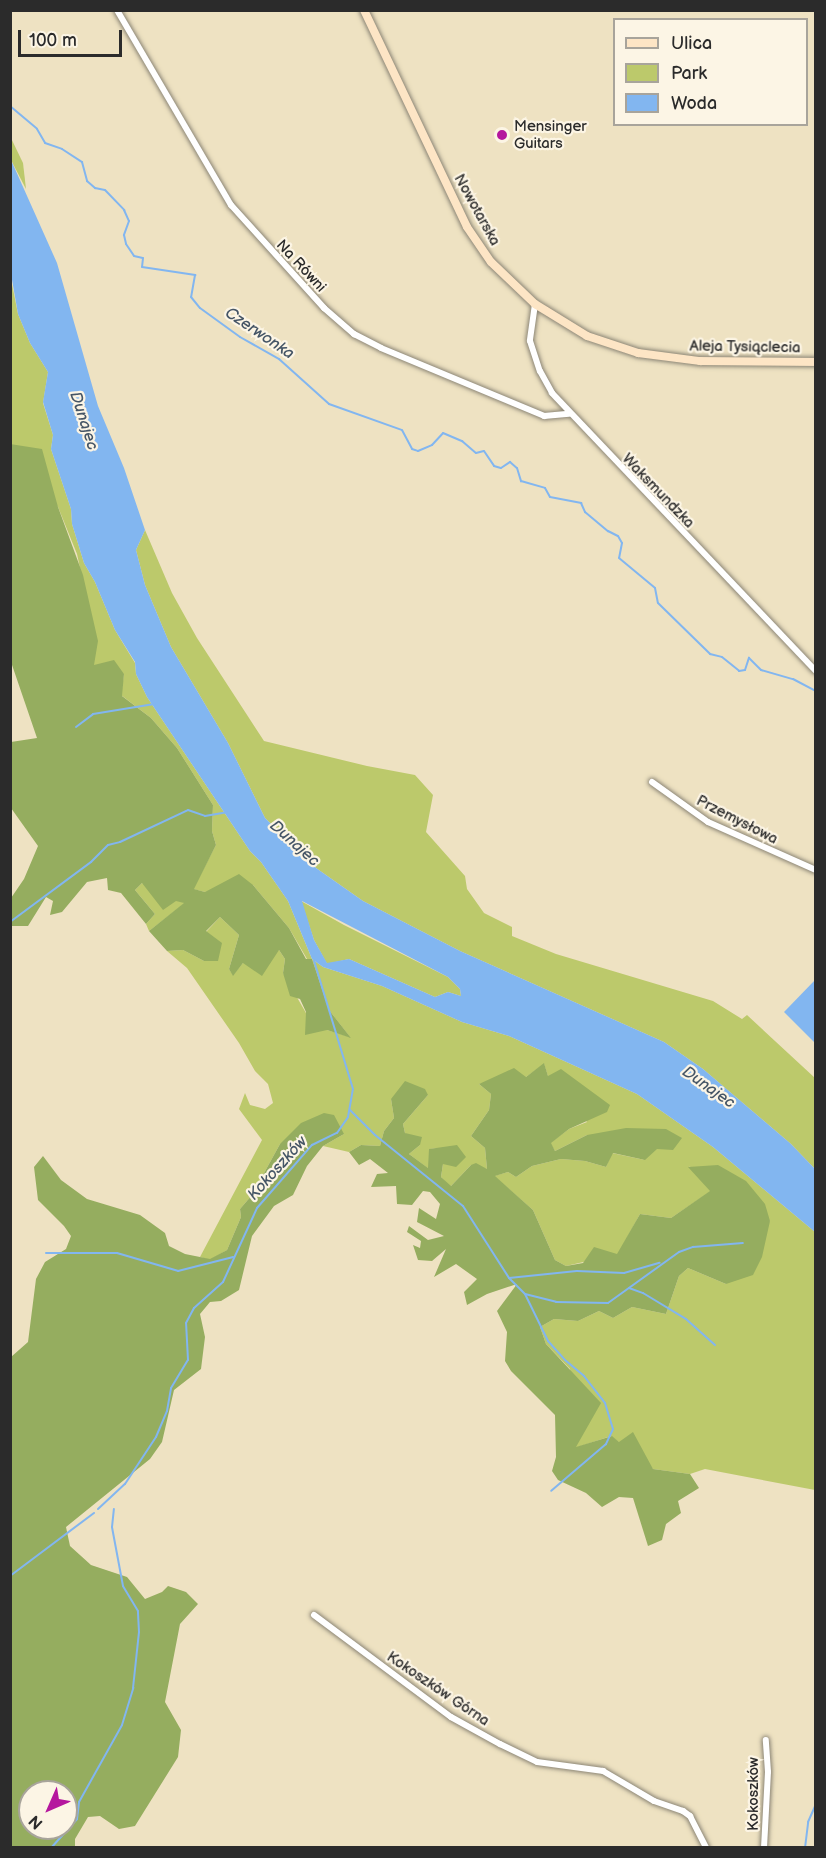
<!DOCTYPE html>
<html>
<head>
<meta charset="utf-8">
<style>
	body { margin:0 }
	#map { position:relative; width:826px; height:1858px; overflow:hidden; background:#eee2c2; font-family:"Balsamiq Sans",sans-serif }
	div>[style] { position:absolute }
	.green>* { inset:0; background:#bcc96b }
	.forest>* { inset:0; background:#95ad5f }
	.water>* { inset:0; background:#82b6f0 }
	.stream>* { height:2px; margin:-1px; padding:0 1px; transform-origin:1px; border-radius:1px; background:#82b6f0 }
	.roads { filter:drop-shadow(0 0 2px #8c8676) drop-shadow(0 0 2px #8c8676) }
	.street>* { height:6px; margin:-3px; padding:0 3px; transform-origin:3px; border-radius:3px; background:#fff }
	.secondary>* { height:8px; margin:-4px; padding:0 4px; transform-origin:4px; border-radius:4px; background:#fde5c5 }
	.dots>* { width:16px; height:16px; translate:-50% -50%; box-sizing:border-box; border:3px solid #fcf5e5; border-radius:50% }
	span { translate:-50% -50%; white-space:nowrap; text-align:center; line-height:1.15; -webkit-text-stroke:4.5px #fcf5e5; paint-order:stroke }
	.poi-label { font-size:15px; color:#2b2b2b }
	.left { translate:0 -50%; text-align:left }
	.street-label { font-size:15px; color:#2b2b2b }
	.water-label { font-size:16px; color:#455566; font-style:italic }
	.frame { position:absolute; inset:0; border:12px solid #2b2b2b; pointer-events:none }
	.legend { position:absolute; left:613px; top:18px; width:195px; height:108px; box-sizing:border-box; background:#fcf5e5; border:2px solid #a8a49b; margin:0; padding:8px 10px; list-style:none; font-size:18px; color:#2b2b2b }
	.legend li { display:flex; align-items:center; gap:12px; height:30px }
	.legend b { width:30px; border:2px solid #a8a49b }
	.north { position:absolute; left:18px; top:1780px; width:60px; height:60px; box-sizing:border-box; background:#fcf5e5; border:2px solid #a8a49b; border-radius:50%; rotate:225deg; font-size:16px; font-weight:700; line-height:24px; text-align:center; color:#2b2b2b }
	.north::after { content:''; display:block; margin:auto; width:21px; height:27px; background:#b5179e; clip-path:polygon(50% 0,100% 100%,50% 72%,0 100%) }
	.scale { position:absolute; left:18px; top:30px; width:104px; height:27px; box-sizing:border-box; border:3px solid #2b2b2b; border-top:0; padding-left:8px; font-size:18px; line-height:21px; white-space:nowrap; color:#2b2b2b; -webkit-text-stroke:4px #fcf5e5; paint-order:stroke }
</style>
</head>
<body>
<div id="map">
	<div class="green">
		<i style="clip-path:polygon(10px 136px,23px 163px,26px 189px,11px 160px)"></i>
		<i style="clip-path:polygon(10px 274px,18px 314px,30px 343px,48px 372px,43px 403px,53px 435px,51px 449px,71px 509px,72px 524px,84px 563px,95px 582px,115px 630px,135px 663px,136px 674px,147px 697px,250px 851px,261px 862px,288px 901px,312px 959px,323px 967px,382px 986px,462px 1022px,509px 1036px,637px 1094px,713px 1147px,815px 1232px,815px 1490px,705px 1469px,690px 1474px,653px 1469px,611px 1436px,575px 1448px,570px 1369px,546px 1344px,540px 1327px,554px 1319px,578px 1321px,599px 1311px,613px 1318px,632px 1307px,666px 1314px,679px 1276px,688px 1268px,726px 1284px,770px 1221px,689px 1166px,711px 1191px,671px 1218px,640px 1214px,618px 1254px,566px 1266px,555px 1260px,533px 1210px,494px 1176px,508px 1172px,516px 1177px,532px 1166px,561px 1159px,585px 1161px,606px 1167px,612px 1153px,645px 1160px,587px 1135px,555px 1151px,550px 1143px,569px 1129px,587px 1122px,548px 1076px,544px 1064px,526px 1077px,479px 1084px,491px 1094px,489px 1110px,471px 1136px,485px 1148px,487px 1169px,471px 1165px,450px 1187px,441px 1177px,443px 1164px,438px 1148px,430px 1149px,429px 1169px,409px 1154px,420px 1145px,405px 1133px,403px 1124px,428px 1095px,391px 1099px,394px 1118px,384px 1131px,380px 1146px,361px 1145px,349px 1152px,323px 1146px,344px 1134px,280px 1144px,252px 1195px,240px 1209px,241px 1217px,227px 1250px,210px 1260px,200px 1257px,262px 1140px,239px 1109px,245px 1093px,250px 1105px,265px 1109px,273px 1103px,268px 1084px,255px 1071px,239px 1043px,187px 968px,167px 951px,183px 950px,204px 961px,206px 932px,220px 917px,239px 935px,229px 969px,233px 975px,243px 963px,279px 950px,285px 959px,283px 973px,306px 1013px,327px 1030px,350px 1037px,329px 1010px,312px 959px,307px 959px,289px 928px,253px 885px,205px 892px,193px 889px,216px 845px,212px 831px,213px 805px,177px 748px,151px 718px,121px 695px,124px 674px,94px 666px,88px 605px,77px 554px,58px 507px,11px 444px)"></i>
		<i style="clip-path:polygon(145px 530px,172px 593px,197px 638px,264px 741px,367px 766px,415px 775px,433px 795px,426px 832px,465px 876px,467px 889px,484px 913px,512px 927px,512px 936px,556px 954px,713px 1001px,742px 1019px,747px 1015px,815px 1078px,815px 1169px,791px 1144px,703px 1069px,664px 1042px,460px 951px,363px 901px,316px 868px,265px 818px,228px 743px,171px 647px,145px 585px,136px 550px)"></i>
		<i style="clip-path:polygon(142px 883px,185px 903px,149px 931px,146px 924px,155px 914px,135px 890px)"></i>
		<i style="clip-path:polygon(301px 901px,344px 925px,448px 977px,460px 989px,461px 996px,448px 992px,435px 997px,349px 959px,327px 964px,314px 940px)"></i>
	</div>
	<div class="forest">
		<i style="clip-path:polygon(10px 444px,42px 449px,58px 507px,83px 575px,98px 641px,94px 665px,114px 660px,124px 674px,122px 696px,151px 718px,177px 748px,213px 805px,212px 831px,216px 845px,194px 889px,205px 892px,239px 874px,253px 885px,289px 928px,306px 959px,312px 959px,329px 1010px,351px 1038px,327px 1030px,305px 1035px,306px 1012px,300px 999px,290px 996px,283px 973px,285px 959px,279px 950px,262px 976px,243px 963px,233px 976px,229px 969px,239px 935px,220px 917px,206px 931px,222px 943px,218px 961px,204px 961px,183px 950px,167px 951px,149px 931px,184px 903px,176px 901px,163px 910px,142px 883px,135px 890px,155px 914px,146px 924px,121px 893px,108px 890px,107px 878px,87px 882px,62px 912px,50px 915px,53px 901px,46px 897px,28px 926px,11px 926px,11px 898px,24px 879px,38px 846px,11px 808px,11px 742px,37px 738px,11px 662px)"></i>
		<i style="clip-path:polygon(544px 1063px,548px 1076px,561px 1069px,610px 1105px,607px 1112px,569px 1129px,551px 1143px,555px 1151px,587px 1135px,626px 1128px,666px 1129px,682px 1138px,673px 1150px,657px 1149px,645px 1160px,613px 1153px,606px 1167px,585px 1161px,561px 1159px,532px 1166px,516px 1177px,508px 1172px,495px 1176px,533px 1210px,555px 1260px,566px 1266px,583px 1263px,594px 1247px,617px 1254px,640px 1214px,671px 1218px,710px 1191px,688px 1167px,718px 1165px,746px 1181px,765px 1204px,770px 1221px,762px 1257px,753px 1275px,726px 1284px,688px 1268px,679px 1276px,666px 1314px,632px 1307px,613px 1318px,599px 1311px,578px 1321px,554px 1319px,540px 1327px,546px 1344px,601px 1403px,576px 1447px,612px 1436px,619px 1442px,633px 1432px,653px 1469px,690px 1474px,699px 1488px,678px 1501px,681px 1513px,666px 1524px,662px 1540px,648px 1546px,633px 1498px,619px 1497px,602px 1507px,586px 1493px,558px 1480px,552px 1471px,556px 1457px,555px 1415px,511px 1371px,505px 1361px,507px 1332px,497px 1311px,517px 1284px,487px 1294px,467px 1305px,464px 1292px,477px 1279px,456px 1264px,434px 1277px,446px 1249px,432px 1261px,418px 1260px,413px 1245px,420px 1248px,421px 1241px,407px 1232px,409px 1226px,428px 1240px,444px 1236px,417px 1222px,419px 1208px,436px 1219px,440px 1204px,430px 1192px,423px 1191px,412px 1205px,397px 1204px,396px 1186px,371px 1187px,377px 1174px,388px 1173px,370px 1159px,359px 1165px,349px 1152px,361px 1145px,380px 1146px,384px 1131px,394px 1118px,391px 1099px,405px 1081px,425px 1089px,428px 1095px,403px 1124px,405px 1133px,422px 1137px,420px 1145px,409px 1154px,428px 1168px,429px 1149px,457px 1145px,466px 1157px,456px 1167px,443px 1164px,441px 1177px,451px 1186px,471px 1165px,476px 1163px,487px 1169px,485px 1148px,471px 1136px,489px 1110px,491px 1094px,479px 1084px,514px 1068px,526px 1077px)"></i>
		<i style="clip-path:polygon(evenodd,324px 1113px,334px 1115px,344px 1134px,323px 1146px,307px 1166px,293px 1195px,274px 1206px,252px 1236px,239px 1290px,221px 1301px,210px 1302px,200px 1314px,205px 1337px,201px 1369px,174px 1390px,162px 1442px,150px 1459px,66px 1527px,70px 1546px,91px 1565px,127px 1577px,145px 1599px,162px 1592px,168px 1586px,186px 1592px,198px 1604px,180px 1624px,165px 1702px,181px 1730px,178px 1757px,135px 1826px,119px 1829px,100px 1816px,88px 1817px,75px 1839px,75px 1847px,11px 1847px,11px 1357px,28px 1342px,36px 1279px,45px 1262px,66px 1249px,71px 1236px,64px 1226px,38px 1200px,34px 1167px,43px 1156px,61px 1180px,87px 1199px,140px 1215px,165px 1233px,169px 1246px,185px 1254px,210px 1259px,227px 1250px,241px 1217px,240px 1209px,252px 1195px,280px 1144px,301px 1123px,324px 1113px,30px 1792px,66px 1792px,66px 1828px,30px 1828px,30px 1792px)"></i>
	</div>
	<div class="water">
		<i style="clip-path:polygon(evenodd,11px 160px,57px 263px,98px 406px,124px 468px,145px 530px,136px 550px,145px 585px,171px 647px,228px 743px,265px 818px,316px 868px,363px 901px,460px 951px,664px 1042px,703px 1069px,791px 1144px,815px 1169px,815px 1232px,713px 1147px,637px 1094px,509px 1036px,462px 1022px,382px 986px,323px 967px,312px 959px,288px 901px,261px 862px,250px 851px,147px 697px,136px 674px,135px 662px,115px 630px,95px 582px,84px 563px,72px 524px,71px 509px,51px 449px,53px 435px,43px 402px,48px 372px,30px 343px,18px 314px,11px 274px,11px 160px,302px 901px,448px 977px,460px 989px,461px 996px,448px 992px,435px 997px,349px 959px,327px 963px,314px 940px,302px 901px)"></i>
		<i style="clip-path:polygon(815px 980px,815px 1043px,784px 1012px)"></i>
	</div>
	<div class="stream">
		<i style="left:10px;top:106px;width:35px;rotate:40deg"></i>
		<i style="left:37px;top:129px;width:16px;rotate:60deg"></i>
		<i style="left:45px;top:143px;width:18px;rotate:19deg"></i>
		<i style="left:62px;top:149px;width:24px;rotate:33deg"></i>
		<i style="left:82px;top:162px;width:20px;rotate:75deg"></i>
		<i style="left:87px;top:181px;width:11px;rotate:41deg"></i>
		<i style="left:95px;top:188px;width:10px;rotate:11deg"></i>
		<i style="left:105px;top:190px;width:28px;rotate:46deg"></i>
		<i style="left:124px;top:210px;width:12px;rotate:66deg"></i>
		<i style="left:129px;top:221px;width:15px;rotate:110deg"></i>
		<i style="left:124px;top:235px;width:9px;rotate:77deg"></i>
		<i style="left:126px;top:244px;width:14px;rotate:56deg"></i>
		<i style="left:134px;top:256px;width:9px;rotate:13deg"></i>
		<i style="left:143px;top:258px;width:9px;rotate:96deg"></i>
		<i style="left:142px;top:267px;width:54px;rotate:8.6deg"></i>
		<i style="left:195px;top:275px;width:22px;rotate:100deg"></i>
		<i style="left:191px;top:297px;width:14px;rotate:51deg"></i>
		<i style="left:200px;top:308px;width:49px;rotate:35.9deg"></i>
		<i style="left:240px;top:337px;width:45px;rotate:29.4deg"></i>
		<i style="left:279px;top:359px;width:67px;rotate:42deg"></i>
		<i style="left:329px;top:404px;width:77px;rotate:19.6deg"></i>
		<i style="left:402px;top:430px;width:21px;rotate:62deg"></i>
		<i style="left:412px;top:449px;width:6px;rotate:18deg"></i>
		<i style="left:418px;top:451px;width:15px;rotate:-23deg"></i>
		<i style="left:432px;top:445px;width:16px;rotate:-47deg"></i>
		<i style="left:443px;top:433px;width:21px;rotate:23deg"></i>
		<i style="left:462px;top:441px;width:18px;rotate:41deg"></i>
		<i style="left:476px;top:453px;width:8px;rotate:-14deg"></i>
		<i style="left:484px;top:451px;width:18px;rotate:56deg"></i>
		<i style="left:494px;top:466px;width:7px;rotate:16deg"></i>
		<i style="left:501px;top:468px;width:11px;rotate:-34deg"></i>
		<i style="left:510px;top:462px;width:9px;rotate:41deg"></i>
		<i style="left:517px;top:468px;width:14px;rotate:73deg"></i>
		<i style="left:521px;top:481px;width:25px;rotate:16deg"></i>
		<i style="left:545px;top:488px;width:10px;rotate:61deg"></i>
		<i style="left:550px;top:497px;width:32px;rotate:11deg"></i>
		<i style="left:581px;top:503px;width:10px;rotate:66deg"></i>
		<i style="left:585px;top:512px;width:30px;rotate:40deg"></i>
		<i style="left:608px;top:531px;width:11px;rotate:27deg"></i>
		<i style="left:618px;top:536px;width:8px;rotate:60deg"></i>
		<i style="left:622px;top:543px;width:15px;rotate:101deg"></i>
		<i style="left:619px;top:558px;width:47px;rotate:39.8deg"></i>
		<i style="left:655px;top:588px;width:15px;rotate:79deg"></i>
		<i style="left:658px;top:603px;width:73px;rotate:44.4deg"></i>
		<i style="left:710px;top:654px;width:12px;rotate:14deg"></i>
		<i style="left:722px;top:657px;width:22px;rotate:39deg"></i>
		<i style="left:739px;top:671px;width:6px;rotate:-9deg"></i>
		<i style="left:745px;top:670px;width:13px;rotate:-72deg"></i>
		<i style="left:749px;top:658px;width:17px;rotate:45deg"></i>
		<i style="left:761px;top:670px;width:33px;rotate:16deg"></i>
		<i style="left:793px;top:679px;width:26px;rotate:28deg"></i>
		<i style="left:76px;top:727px;width:21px;rotate:-37deg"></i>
		<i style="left:93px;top:714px;width:62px;rotate:-9.3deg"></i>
		<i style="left:10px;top:922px;width:101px;rotate:-36.5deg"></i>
		<i style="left:91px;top:862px;width:24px;rotate:-45deg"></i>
		<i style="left:108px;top:845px;width:12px;rotate:-14deg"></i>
		<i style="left:120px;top:842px;width:75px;rotate:-25.2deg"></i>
		<i style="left:188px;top:810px;width:18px;rotate:19deg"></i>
		<i style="left:205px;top:816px;width:22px;rotate:-10deg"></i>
		<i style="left:350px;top:1110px;width:35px;rotate:45deg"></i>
		<i style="left:375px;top:1135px;width:113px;rotate:38.9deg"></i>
		<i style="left:463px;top:1206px;width:85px;rotate:57.4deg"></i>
		<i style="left:509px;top:1278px;width:23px;rotate:45deg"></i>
		<i style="left:525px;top:1294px;width:52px;rotate:63.9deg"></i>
		<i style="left:548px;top:1341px;width:25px;rotate:48deg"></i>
		<i style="left:565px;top:1360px;width:25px;rotate:40deg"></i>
		<i style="left:584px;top:1376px;width:34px;rotate:52deg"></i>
		<i style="left:605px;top:1403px;width:27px;rotate:73deg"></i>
		<i style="left:613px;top:1429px;width:17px;rotate:115deg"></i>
		<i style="left:606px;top:1444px;width:72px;rotate:139.5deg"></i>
		<i style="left:46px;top:1253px;width:71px"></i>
		<i style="left:117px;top:1253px;width:64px;rotate:16.4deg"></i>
		<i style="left:178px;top:1271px;width:57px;rotate:-14.3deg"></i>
		<i style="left:509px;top:1278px;width:68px;rotate:-5.9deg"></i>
		<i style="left:577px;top:1271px;width:47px;rotate:2.4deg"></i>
		<i style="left:624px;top:1273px;width:37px;rotate:-16deg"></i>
		<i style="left:629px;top:1288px;width:15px;rotate:20deg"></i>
		<i style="left:643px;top:1293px;width:50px;rotate:31.2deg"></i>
		<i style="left:686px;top:1319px;width:39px;rotate:42deg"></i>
		<i style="left:525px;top:1294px;width:32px;rotate:14deg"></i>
		<i style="left:556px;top:1302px;width:52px;rotate:1.1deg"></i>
		<i style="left:608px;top:1303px;width:87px;rotate:-35.7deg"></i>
		<i style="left:679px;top:1252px;width:15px;rotate:-20deg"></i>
		<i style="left:693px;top:1247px;width:50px;rotate:-4.6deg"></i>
		<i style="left:98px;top:1509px;width:37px;rotate:-43deg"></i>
		<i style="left:125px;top:1484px;width:56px;rotate:-56.6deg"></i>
		<i style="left:156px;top:1437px;width:28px;rotate:-67deg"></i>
		<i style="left:167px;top:1411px;width:23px;rotate:-80deg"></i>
		<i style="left:171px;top:1388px;width:33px;rotate:-59deg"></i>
		<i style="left:188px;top:1360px;width:37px;rotate:-93deg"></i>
		<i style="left:186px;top:1323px;width:17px;rotate:-62deg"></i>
		<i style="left:194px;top:1308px;width:39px;rotate:-42deg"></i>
		<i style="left:223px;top:1282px;width:81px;rotate:-65.3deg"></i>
		<i style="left:257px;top:1208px;width:84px;rotate:-48.9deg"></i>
		<i style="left:312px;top:1145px;width:28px;rotate:-26deg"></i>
		<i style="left:337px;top:1133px;width:19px;rotate:-55deg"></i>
		<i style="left:348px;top:1117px;width:28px;rotate:-80deg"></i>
		<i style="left:353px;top:1089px;width:134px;rotate:-106.9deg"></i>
		<i style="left:10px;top:1576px;width:105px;rotate:-36.9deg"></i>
		<i style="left:51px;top:1848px;width:39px;rotate:-48deg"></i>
		<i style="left:77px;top:1819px;width:17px;rotate:-83deg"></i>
		<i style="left:79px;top:1802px;width:88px;rotate:-60.8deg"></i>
		<i style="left:122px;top:1725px;width:39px;rotate:-73deg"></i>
		<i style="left:133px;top:1688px;width:56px;rotate:-83.9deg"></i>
		<i style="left:139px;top:1632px;width:21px;rotate:-93deg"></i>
		<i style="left:138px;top:1611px;width:29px;rotate:-121deg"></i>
		<i style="left:123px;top:1586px;width:60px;rotate:-100.6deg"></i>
		<i style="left:112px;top:1527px;width:18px;rotate:-84deg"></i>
		<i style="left:805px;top:1848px;width:26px;rotate:-83deg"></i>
		<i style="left:808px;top:1822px;width:20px;rotate:-66deg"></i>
	</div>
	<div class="roads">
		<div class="street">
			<i style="left:117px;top:10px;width:226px;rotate:59.7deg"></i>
			<i style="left:231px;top:205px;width:139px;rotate:47.9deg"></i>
			<i style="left:324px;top:308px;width:40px;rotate:41deg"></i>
			<i style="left:354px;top:334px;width:30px;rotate:27deg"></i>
			<i style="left:381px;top:348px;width:177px;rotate:22.6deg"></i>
			<i style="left:544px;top:416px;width:25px;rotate:-5deg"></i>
			<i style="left:535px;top:304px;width:37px;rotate:98deg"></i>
			<i style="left:530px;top:341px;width:32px;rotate:72deg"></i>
			<i style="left:540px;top:371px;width:25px;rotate:61deg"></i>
			<i style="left:552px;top:393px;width:383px;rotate:46.5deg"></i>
			<i style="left:652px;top:782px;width:69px;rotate:35.5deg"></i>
			<i style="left:708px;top:822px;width:118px;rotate:24deg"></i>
			<i style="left:314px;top:1615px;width:171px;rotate:36.7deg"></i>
			<i style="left:451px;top:1717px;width:56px;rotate:28.9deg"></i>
			<i style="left:500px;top:1744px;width:41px;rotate:25.9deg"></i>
			<i style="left:537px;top:1762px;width:67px;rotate:7.8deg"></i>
			<i style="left:603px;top:1771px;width:59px;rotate:30.5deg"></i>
			<i style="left:654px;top:1801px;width:31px;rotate:19deg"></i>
			<i style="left:683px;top:1811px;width:9px;rotate:36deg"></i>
			<i style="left:690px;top:1816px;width:36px;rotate:63deg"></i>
			<i style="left:764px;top:1848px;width:76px;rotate:-87deg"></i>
			<i style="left:768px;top:1772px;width:32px;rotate:-94deg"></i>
		</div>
		<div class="secondary">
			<i style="left:364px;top:10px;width:240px;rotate:64.6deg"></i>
			<i style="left:467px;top:227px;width:42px;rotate:55.6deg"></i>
			<i style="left:491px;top:262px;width:61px;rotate:43.7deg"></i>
			<i style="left:535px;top:304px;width:61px;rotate:31.6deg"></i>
			<i style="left:587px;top:336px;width:54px;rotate:18.4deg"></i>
			<i style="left:638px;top:353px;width:63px;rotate:7.4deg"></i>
			<i style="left:700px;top:361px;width:116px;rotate:0.5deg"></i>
		</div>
	</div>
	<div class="dots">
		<i style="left:502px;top:135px;background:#b5179e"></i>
	</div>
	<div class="poi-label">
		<span class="left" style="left:514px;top:135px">Mensinger<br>Guitars</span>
	</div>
	<div class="street-label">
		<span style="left:477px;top:210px;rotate:61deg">Nowotarska</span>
		<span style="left:301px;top:266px;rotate:47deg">Na Równi</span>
		<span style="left:745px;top:347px;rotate:1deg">Aleja Tysiąclecia</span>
		<span style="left:658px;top:491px;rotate:46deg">Waksmundzka</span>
		<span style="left:737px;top:820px;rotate:27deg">Przemysłowa</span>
		<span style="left:438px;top:1689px;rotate:34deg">Kokoszków Górna</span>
		<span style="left:754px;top:1794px;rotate:-90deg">Kokoszków</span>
	</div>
	<div class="water-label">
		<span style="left:259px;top:334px;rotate:34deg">Czerwonka</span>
		<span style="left:83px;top:421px;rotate:72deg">Dunajec</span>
		<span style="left:294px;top:844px;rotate:42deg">Dunajec</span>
		<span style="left:708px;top:1088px;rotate:35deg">Dunajec</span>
		<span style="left:278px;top:1169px;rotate:-48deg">Kokoszków</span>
	</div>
	<div class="frame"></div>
	<ul class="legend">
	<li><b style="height:8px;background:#fde5c5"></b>Ulica</li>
	<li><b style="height:16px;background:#bcc96b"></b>Park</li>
	<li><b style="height:16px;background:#82b6f0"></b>Woda</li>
	</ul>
	<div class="north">N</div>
	<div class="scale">100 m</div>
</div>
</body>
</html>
